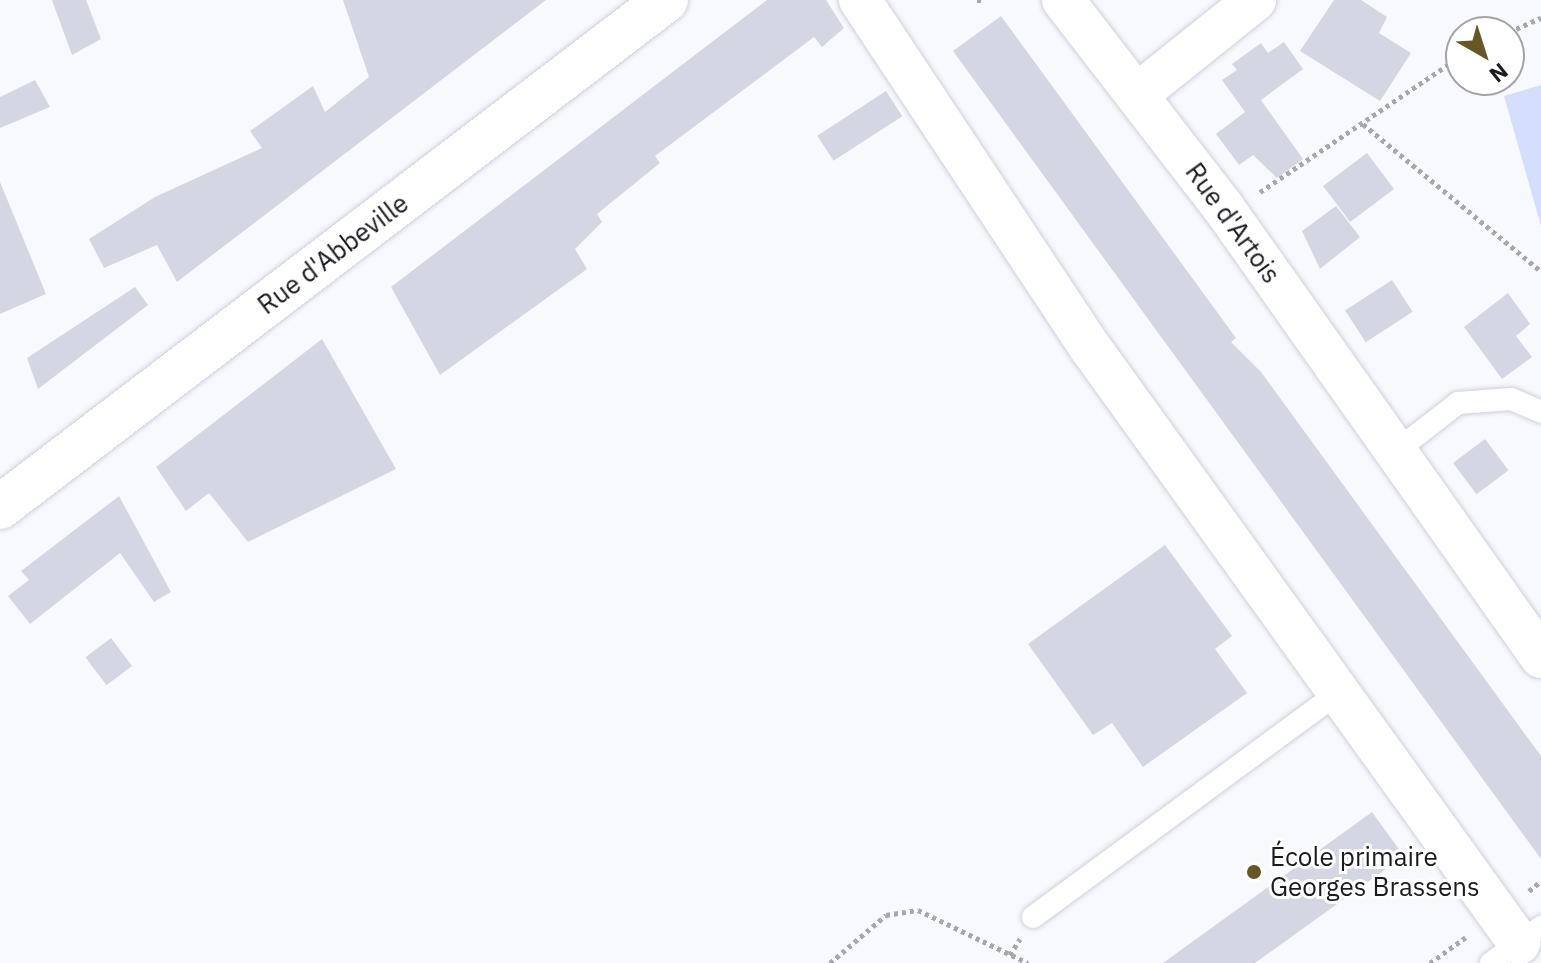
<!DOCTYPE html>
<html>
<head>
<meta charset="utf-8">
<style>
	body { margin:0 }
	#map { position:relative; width:1541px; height:963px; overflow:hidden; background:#f8f9fe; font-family:"IBM Plex Sans",sans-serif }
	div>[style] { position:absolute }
	.green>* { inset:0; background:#d5defc }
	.building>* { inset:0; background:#d4d7e3; transform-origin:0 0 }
	.path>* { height:5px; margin-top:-2.5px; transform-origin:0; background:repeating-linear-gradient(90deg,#a7a8ad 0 4px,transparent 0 8px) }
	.roads { filter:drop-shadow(0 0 2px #ced1dc) drop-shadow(0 0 2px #ced1dc) }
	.lane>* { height:22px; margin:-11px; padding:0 11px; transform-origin:11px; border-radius:11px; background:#fff }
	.street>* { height:42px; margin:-21px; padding:0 21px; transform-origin:21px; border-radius:21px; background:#fff }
	.primary>* { height:44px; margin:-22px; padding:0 22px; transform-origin:22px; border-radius:22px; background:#fff }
	.dots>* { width:22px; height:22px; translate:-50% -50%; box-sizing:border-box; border:4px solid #fff; border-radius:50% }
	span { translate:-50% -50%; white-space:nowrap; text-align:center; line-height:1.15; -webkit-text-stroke:6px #fff; paint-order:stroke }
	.street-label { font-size:26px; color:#1a1b1f }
	.poi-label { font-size:26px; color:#1a1b1f }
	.left { translate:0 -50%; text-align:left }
	.north { position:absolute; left:1445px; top:16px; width:80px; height:80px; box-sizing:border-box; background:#fff; border:2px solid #a3a4a5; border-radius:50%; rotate:141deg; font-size:22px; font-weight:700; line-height:32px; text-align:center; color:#1a1b1f }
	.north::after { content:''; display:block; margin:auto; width:28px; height:36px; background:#665725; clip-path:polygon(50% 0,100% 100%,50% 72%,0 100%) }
</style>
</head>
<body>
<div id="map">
	<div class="green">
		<i style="clip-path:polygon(1541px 85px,1541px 226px,1504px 96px)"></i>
	</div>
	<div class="building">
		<i style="clip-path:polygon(52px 0,86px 0,101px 39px,72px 55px)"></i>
		<i style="clip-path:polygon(343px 0,546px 0,177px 282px,157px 245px,104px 268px,89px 239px,155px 197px,262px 148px,250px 131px,313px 86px,325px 112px,369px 77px)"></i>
		<i style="clip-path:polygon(767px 0,826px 0,844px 28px,822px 47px,814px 37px,655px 156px,660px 163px,597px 214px,602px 222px,575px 249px,587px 269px,440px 375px,391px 287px)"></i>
		<i style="clip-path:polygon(1334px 0,1361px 0,1387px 17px,1379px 33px,1411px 53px,1380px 101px,1300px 51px)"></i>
		<i style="clip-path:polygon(1001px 16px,1236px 338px,1231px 342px,1261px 372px,1541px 756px,1541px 859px,953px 51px)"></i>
		<i style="clip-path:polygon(1284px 42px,1303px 69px,1261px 100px,1303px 159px,1277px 178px,1253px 155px,1239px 165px,1216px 134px,1245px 112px,1222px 80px,1237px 70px,1232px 64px,1261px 43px,1268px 53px)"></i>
		<i style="clip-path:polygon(35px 80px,50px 107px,0 128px,0 97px)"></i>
		<i style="left:886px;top:91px;width:30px;height:82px;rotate:57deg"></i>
		<i style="left:1367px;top:153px;width:45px;height:55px;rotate:53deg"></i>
		<i style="clip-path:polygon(0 182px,46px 294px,0 314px)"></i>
		<i style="clip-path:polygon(1336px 206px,1360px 237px,1320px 269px,1302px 231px)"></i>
		<i style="left:1392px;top:280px;width:38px;height:56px;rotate:57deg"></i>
		<i style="clip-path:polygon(135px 287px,148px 305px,38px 389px,27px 358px)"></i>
		<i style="clip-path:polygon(1508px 293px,1530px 324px,1516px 336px,1532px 357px,1502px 379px,1464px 327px)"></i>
		<i style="clip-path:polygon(322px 339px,396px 469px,248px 542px,209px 493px,186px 511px,156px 467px)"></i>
		<i style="left:1485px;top:439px;width:39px;height:40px;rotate:53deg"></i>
		<i style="clip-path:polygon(119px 496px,171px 592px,154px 602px,120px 553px,30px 624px,8px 596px,29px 580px,21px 571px)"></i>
		<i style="clip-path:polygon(1165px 545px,1232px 636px,1215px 649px,1247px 693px,1143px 767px,1112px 723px,1093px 735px,1028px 644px)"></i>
		<i style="left:111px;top:638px;width:35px;height:32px;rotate:53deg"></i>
		<i style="clip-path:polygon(1372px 812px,1404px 856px,1255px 963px,1163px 963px)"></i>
	</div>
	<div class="path">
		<i style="left:977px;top:0;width:5px"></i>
		<i style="left:1509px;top:32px;width:35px;rotate:-24deg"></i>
		<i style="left:1363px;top:124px;width:231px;rotate:39.6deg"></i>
		<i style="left:1260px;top:192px;width:243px;rotate:-34.1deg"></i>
		<i style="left:1529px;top:891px;width:16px;rotate:-40deg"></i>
		<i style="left:1010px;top:955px;width:19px;rotate:-58deg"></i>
		<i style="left:830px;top:963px;width:74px;rotate:-40.6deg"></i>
		<i style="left:886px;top:915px;width:32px;rotate:-9deg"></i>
		<i style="left:918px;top:910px;width:122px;rotate:25.7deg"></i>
		<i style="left:1430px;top:963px;width:44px;rotate:-35.8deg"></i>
	</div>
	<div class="roads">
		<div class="lane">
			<i style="left:1395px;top:452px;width:80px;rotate:-37.9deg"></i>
			<i style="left:1458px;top:403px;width:53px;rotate:-4.3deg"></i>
			<i style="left:1511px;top:399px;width:33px;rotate:23deg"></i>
			<i style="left:1033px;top:917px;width:378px;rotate:-36.3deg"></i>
			<i style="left:1491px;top:963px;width:62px;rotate:-35.8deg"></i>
		</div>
		<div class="street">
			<i style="left:860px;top:0;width:420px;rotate:56.5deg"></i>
			<i style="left:1092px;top:350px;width:731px;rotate:54.24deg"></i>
			<i style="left:1063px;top:0;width:262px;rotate:52.3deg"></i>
			<i style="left:1223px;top:207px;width:551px;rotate:54.75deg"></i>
			<i style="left:1139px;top:93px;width:149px;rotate:-38.7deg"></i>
		</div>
		<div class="primary">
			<i style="left:0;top:507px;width:837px;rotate:-37.28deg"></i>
		</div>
	</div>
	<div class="dots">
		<i style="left:1254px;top:872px;background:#665725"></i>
	</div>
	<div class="street-label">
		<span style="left:1233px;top:223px;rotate:54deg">Rue d'Artois</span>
		<span style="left:333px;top:254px;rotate:-37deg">Rue d'Abbeville</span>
	</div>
	<div class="poi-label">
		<span class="left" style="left:1270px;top:872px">École primaire<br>Georges Brassens</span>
	</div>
	<div class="north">N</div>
</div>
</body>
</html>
